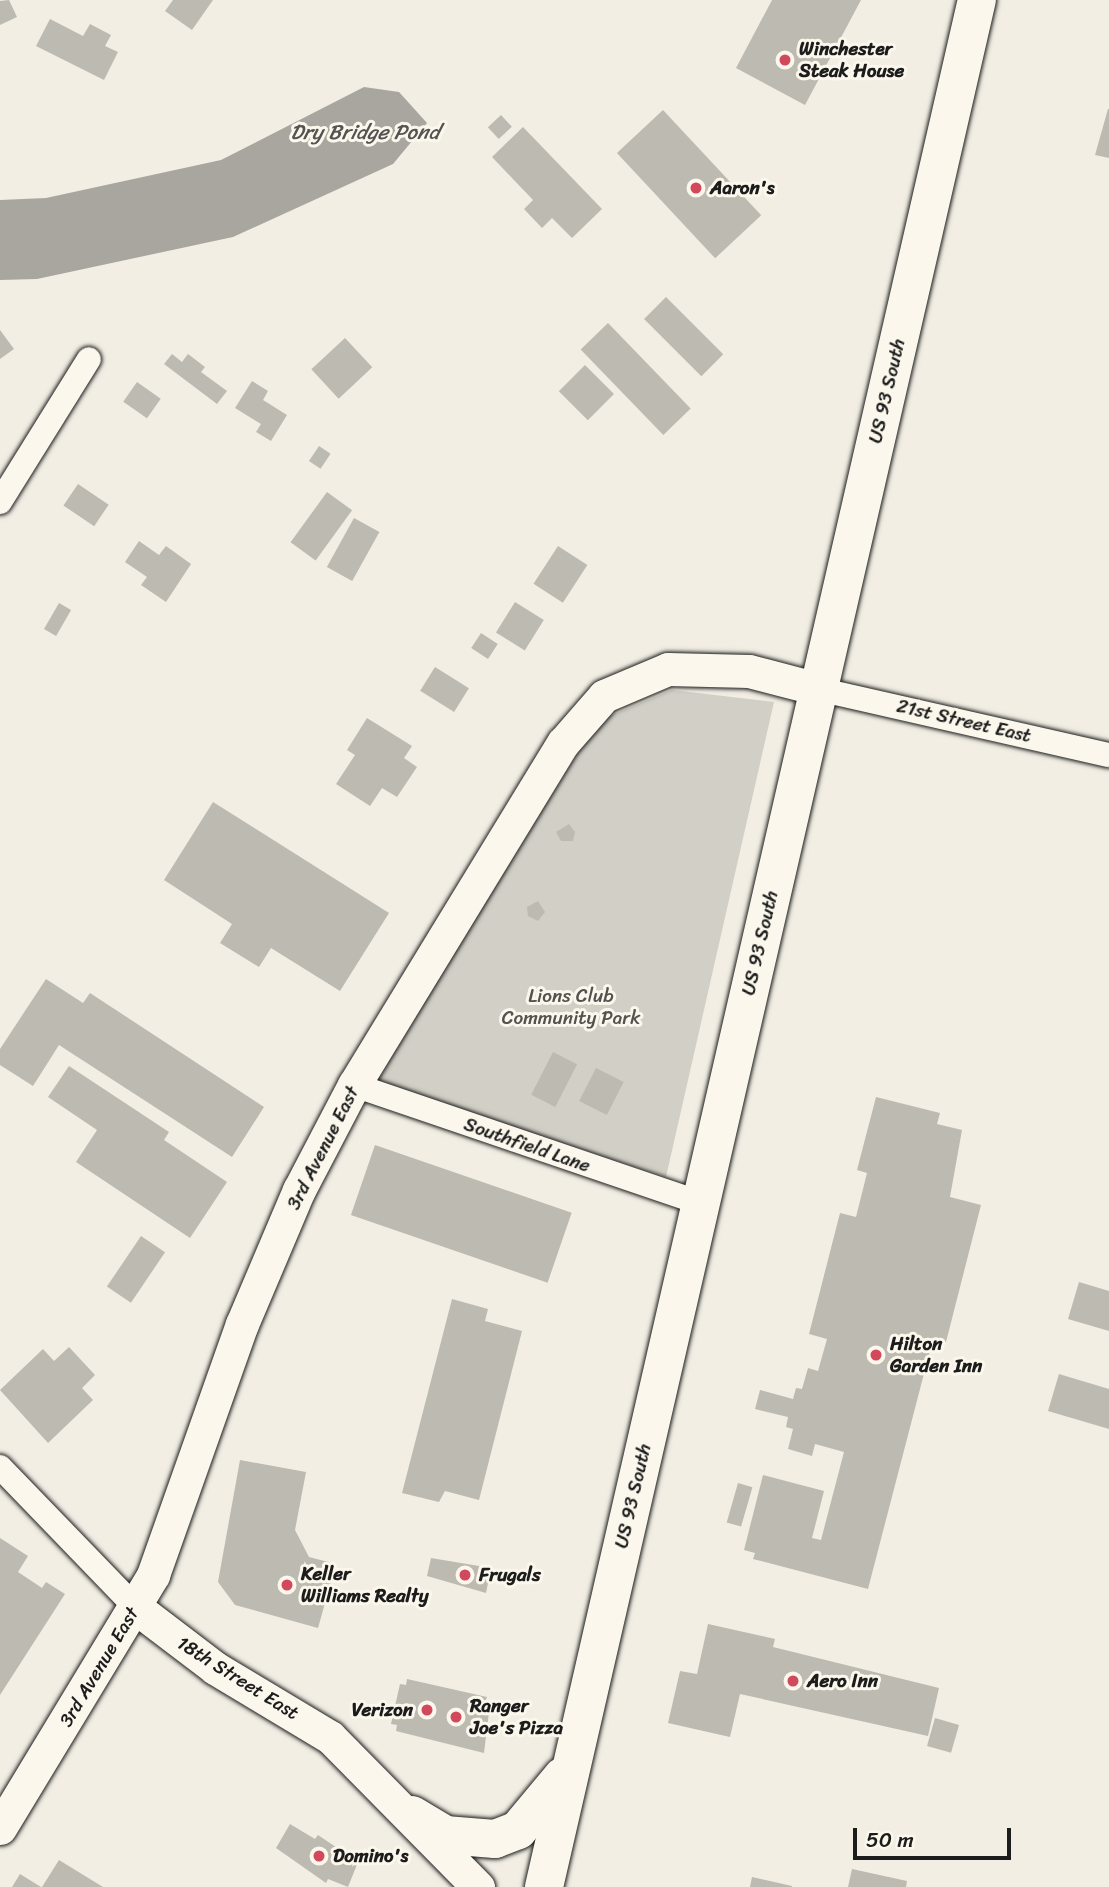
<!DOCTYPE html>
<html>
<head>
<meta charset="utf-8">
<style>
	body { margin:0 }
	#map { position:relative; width:1109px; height:1887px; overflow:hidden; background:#f2eee4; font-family:Sriracha,sans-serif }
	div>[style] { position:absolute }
	.green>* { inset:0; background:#d2cfc6 }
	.water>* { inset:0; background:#a9a6a0 }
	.building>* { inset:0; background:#bdbab1; transform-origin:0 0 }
	.roads { filter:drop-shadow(0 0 2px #1c1c1c) drop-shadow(0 0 2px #1c1c1c) }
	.street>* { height:24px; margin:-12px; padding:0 12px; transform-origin:12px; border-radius:12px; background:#fbf7ec }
	.secondary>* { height:33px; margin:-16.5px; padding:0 16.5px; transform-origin:16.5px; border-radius:16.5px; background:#fbf7ec }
	.primary>* { height:38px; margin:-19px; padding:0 19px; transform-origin:19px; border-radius:19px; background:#fbf7ec }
	.dots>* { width:19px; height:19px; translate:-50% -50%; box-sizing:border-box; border:4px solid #fbf7ec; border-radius:50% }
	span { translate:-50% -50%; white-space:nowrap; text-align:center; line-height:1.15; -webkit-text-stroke:6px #fbf7ec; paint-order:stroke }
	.poi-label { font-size:19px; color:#1c1c1c; font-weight:700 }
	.left { translate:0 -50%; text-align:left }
	.right { translate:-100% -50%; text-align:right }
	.street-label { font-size:19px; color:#1c1c1c }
	.park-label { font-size:19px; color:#53524f }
	.water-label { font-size:21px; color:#545351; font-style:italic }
	.scale { position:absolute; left:853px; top:1828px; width:158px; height:32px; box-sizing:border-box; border:4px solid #1c1c1c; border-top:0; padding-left:9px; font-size:21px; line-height:24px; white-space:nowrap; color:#1c1c1c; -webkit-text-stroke:5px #fbf7ec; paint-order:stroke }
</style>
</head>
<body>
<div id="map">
	<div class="green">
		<i style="clip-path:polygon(672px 690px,774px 702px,666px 1177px,371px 1081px,598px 721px)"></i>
	</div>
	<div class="water">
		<i style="clip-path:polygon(364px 87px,399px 92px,427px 123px,393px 164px,233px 237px,37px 279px,0 280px,0 200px,46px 198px,221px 160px)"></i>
	</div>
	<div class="building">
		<i style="clip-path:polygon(9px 0,17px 17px,0 25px,0 1px)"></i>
		<i style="clip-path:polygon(173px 0,213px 0,192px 30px,165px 11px)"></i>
		<i style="clip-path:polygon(772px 0,861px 0,805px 105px,736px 68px)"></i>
		<i style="clip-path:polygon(50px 19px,83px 36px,90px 24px,111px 35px,105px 46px,118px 52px,104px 80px,36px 46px)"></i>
		<i style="clip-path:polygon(1108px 109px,1109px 109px,1109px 158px,1095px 155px)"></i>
		<i style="left:663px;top:110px;width:144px;height:63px;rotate:47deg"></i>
		<i style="left:501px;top:115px;width:16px;height:18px;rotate:47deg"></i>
		<i style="clip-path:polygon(523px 127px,602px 209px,572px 238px,552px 218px,542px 228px,524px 209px,533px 200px,492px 157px)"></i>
		<i style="left:666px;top:297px;width:81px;height:31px;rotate:45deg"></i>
		<i style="left:608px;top:323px;width:119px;height:38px;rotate:46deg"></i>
		<i style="clip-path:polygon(0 330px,14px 349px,0 359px)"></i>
		<i style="left:345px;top:338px;width:40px;height:46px;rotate:47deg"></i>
		<i style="clip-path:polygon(172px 354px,182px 362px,188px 354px,205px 367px,201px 372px,227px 391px,217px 404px,164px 364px)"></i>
		<i style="left:585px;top:365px;width:41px;height:37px;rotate:45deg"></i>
		<i style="clip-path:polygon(252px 381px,268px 391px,263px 400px,287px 415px,271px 441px,256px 432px,261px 424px,235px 408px)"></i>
		<i style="left:137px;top:382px;width:29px;height:24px;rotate:35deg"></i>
		<i style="left:319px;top:446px;width:14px;height:18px;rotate:34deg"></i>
		<i style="left:78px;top:484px;width:37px;height:26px;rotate:34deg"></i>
		<i style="left:327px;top:492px;width:31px;height:62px;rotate:36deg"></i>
		<i style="left:354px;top:518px;width:29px;height:56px;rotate:29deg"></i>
		<i style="clip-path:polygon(139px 541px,159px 555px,166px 546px,191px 564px,166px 602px,141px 585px,147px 577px,125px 562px)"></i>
		<i style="left:558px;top:546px;width:35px;height:45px;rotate:33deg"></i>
		<i style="left:515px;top:602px;width:34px;height:36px;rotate:32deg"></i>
		<i style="left:59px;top:603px;width:14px;height:30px;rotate:30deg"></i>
		<i style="left:481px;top:633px;width:20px;height:18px;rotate:33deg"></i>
		<i style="left:435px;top:667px;width:40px;height:28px;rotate:32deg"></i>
		<i style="clip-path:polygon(367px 718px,412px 746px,404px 758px,417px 767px,397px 797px,382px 788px,370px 806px,336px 784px,355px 755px,347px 750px)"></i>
		<i style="clip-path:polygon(213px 802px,389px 913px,340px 991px,271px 948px,259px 967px,220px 943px,232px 924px,164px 880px)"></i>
		<i style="clip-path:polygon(569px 824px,575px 832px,573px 841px,561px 841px,556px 832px)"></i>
		<i style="clip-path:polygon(538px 901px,545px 912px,538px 921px,528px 916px,527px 907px)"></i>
		<i style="clip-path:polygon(46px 979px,83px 1003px,90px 993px,264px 1107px,232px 1157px,59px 1045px,33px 1086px,0 1065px,0 1049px)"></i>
		<i style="left:553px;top:1052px;width:27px;height:48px;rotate:27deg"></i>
		<i style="clip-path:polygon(69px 1066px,169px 1132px,164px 1140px,227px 1182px,190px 1238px,76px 1162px,97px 1130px,48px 1097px)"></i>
		<i style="left:596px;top:1068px;width:31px;height:37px;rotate:27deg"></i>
		<i style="clip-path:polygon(876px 1097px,940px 1113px,937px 1124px,962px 1130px,950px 1197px,981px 1205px,946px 1342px,933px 1339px,868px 1589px,753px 1559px,755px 1553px,744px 1550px,763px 1475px,824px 1491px,812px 1538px,821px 1540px,844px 1452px,815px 1444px,812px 1456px,788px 1449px,793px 1429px,786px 1427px,788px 1417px,755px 1409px,760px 1390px,793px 1399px,796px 1388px,802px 1389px,808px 1368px,818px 1371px,827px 1339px,809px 1334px,840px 1213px,856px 1217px,867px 1173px,857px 1170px)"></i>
		<i style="left:375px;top:1145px;width:208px;height:74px;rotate:19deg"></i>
		<i style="left:141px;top:1236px;width:29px;height:61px;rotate:34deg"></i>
		<i style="clip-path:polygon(1079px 1282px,1109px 1291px,1109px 1331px,1068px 1319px)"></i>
		<i style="clip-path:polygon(452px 1299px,488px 1309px,485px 1321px,522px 1331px,479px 1500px,445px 1491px,439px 1502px,402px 1493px)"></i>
		<i style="clip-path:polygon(69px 1347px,95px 1375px,82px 1388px,93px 1400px,48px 1443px,0 1390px,43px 1349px,54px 1361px)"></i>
		<i style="clip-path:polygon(1059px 1374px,1109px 1389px,1109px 1429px,1048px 1411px)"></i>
		<i style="clip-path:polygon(240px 1460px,306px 1472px,295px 1530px,309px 1557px,336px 1564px,318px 1628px,235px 1605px,218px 1582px)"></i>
		<i style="left:738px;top:1483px;width:15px;height:41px;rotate:16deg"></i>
		<i style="clip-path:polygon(0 1538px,28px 1556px,18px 1572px,42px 1588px,46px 1582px,65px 1594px,0 1695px)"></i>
		<i style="clip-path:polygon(431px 1558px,491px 1568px,486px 1593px,427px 1576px)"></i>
		<i style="clip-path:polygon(708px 1624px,775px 1639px,773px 1647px,939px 1688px,928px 1736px,740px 1694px,730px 1737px,668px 1723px,680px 1671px,697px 1674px)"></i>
		<i style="clip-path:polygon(407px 1679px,487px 1697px,485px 1703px,490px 1704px,484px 1753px,396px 1731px,397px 1725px,391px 1724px,400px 1684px,406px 1685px)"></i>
		<i style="left:935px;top:1718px;width:25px;height:29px;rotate:16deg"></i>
		<i style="clip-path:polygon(290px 1824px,315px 1839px,318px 1835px,358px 1862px,348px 1887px,328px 1879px,326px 1883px,276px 1848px)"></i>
		<i style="clip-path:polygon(59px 1860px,103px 1887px,42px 1887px)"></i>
		<i style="clip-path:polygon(852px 1869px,907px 1881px,906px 1887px,848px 1887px)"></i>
		<i style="clip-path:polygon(20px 1874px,41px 1887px,12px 1887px)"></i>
		<i style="clip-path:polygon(752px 1877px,792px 1886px,792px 1887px,750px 1887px)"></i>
	</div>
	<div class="roads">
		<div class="street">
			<i style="left:0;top:502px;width:168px;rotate:-58.1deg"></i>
			<i style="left:818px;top:689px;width:298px;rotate:12.8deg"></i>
			<i style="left:354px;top:1085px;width:366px;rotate:18.8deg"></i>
			<i style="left:0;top:1467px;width:194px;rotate:46deg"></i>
		</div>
		<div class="secondary">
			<i style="left:135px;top:1607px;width:101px;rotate:37.3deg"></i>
			<i style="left:215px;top:1668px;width:134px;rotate:31deg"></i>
			<i style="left:330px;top:1737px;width:211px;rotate:45.4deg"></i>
			<i style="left:0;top:1828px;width:296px;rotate:-58.8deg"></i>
			<i style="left:153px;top:1575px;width:266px;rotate:-70.5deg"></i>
			<i style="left:242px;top:1324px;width:146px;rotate:-67deg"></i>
			<i style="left:299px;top:1190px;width:119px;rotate:-62.4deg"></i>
			<i style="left:354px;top:1085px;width:401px;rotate:-58.6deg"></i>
			<i style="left:563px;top:743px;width:62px;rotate:-48.9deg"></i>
			<i style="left:604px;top:696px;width:69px;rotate:-22.9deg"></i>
			<i style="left:668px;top:669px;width:81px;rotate:1.4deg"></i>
			<i style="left:749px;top:671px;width:71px;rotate:14.6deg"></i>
		</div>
		<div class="primary">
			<i style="left:412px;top:1815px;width:39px;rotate:31deg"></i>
			<i style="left:445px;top:1835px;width:50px;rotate:4.6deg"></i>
			<i style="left:495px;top:1839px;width:25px;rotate:-21deg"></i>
			<i style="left:518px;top:1830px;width:70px;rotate:-50.2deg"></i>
			<i style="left:544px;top:1887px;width:1936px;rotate:-77.08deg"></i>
		</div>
	</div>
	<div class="dots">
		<i style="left:785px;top:60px;background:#d1495b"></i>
		<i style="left:696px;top:188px;background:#d1495b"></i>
		<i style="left:876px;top:1355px;background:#d1495b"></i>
		<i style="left:465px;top:1575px;background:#d1495b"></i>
		<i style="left:287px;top:1585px;background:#d1495b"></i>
		<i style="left:793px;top:1681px;background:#d1495b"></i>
		<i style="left:427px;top:1710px;background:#d1495b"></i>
		<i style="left:456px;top:1717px;background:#d1495b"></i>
		<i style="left:319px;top:1856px;background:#d1495b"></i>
	</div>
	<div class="poi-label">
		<span class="left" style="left:799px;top:60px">Winchester<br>Steak House</span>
		<span class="left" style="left:710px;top:188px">Aaron's</span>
		<span class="left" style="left:890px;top:1355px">Hilton<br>Garden Inn</span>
		<span class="left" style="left:301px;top:1585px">Keller<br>Williams Realty</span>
		<span class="left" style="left:479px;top:1575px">Frugals</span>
		<span class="left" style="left:807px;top:1681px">Aero Inn</span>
		<span class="left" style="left:470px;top:1717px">Ranger<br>Joe's Pizza</span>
		<span class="right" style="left:413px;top:1710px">Verizon</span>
		<span class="left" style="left:333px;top:1856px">Domino's</span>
	</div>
	<div class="street-label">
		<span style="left:887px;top:391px;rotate:-77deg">US 93 South</span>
		<span style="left:964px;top:721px;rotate:13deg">21st Street East</span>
		<span style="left:760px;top:943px;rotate:-77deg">US 93 South</span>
		<span style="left:527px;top:1145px;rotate:19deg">Southfield Lane</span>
		<span style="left:323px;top:1148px;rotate:-63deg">3rd Avenue East</span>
		<span style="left:633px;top:1496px;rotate:-77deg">US 93 South</span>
		<span style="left:99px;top:1667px;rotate:-59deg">3rd Avenue East</span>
		<span style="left:238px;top:1678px;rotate:32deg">18th Street East</span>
	</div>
	<div class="park-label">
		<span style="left:571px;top:1007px">Lions Club<br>Community Park</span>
	</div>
	<div class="water-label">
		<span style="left:365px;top:132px">Dry Bridge Pond</span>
	</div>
	<div class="scale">50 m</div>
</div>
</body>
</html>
